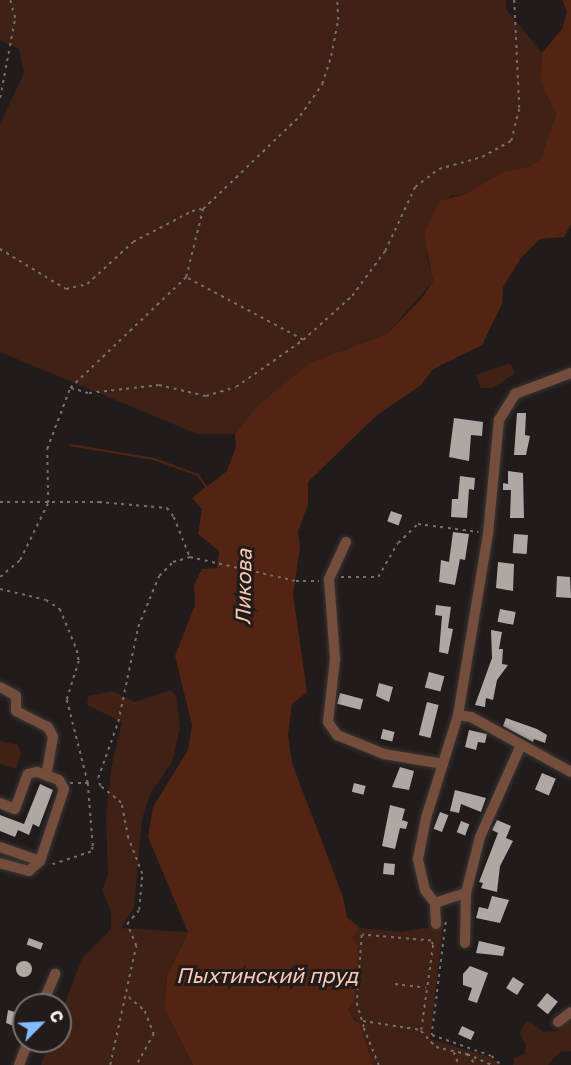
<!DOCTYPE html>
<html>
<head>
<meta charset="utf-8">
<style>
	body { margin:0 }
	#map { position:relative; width:571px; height:1065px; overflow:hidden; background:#211c1b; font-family:"Golos Text",sans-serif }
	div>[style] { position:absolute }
	.green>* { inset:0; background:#3f2115 }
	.water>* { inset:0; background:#522411 }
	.stream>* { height:2px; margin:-1px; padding:0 1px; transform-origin:1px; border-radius:1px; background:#522411 }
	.building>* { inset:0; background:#aea8a5; transform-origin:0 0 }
	.round { border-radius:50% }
	.path>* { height:1.5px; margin-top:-0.75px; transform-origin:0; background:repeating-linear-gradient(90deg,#74706e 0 3px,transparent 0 7.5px) }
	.roads { filter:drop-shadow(0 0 2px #3a3634) drop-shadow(0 0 2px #3a3634) }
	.minor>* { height:10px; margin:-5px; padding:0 5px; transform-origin:5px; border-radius:5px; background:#754d3d }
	span { translate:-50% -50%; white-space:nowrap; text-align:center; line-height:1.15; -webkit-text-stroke:6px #211c1b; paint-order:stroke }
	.water-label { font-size:21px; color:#fbcab6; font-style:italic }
	.north { position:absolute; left:12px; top:993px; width:60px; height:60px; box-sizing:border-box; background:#211c1b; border:2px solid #757170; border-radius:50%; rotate:66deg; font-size:16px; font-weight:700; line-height:24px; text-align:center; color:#f4f1ef }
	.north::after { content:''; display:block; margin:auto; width:21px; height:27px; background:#84bcfb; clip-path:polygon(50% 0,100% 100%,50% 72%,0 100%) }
</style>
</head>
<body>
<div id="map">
	<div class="green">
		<i style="clip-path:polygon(0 0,506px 0,506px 9px,542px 53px,540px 81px,556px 114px,542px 159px,528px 167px,503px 172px,465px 194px,450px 196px,427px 256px,433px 281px,388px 333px,340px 351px,257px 406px,235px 434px,197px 434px,0 352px,0 124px,24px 73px,19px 49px,0 40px)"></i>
		<i style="clip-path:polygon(510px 363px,515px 373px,493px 388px,481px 388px,476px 375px)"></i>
		<i style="clip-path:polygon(171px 690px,176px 696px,180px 728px,172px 762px,151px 792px,142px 819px,134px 908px,121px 928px,188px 932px,167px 976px,164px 1008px,193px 1065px,41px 1065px,50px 1041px,60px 1041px,60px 1016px,82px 958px,111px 929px,111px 911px,102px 890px,108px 875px,106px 815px,112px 764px,122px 722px,87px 705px,88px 696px,113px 691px,135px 702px)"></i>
		<i style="clip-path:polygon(0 741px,18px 745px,21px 754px,16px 769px,0 764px)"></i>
		<i style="clip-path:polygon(443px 925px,430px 1039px,493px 1058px,500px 1065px,373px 1065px,359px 1022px,349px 1014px,353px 938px,360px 928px,401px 932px)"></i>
		<i style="clip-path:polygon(571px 1020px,571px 1051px,560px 1052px,548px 1065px,513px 1065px,514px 1059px,525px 1053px,526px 1044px,519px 1033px,526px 1022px,530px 1021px,543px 1032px,556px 1031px)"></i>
	</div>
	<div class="water">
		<i style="clip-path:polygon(562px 0,571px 0,571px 224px,564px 237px,540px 239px,521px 258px,503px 287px,502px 304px,482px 345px,433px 369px,421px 385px,377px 415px,308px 482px,308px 504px,298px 532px,300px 547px,293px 594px,307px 692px,292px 704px,288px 735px,292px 763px,343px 897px,347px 917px,360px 928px,353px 938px,358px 947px,354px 1002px,348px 1010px,354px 1020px,359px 1022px,373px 1065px,193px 1065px,164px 1008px,167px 976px,188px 932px,148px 837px,153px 807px,188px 750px,192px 725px,175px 656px,195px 605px,194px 585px,202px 569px,217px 568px,219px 551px,198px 534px,202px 509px,192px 498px,227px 471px,236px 447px,235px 434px,257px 406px,310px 363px,388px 333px,422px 298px,433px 281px,424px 234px,439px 201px,465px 194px,503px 172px,528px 167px,541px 159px,556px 114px,540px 81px,542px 53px,562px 29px,567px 11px)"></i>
	</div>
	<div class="stream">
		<i style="left:70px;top:445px;width:85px;rotate:9.5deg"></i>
		<i style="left:154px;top:459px;width:47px;rotate:20deg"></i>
		<i style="left:198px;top:475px;width:18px;rotate:56deg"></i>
	</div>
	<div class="building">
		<i style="clip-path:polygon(517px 413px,526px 413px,525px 435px,530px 436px,526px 455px,514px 455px)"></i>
		<i style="clip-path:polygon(454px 418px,483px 422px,482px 436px,471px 435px,469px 461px,449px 457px)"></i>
		<i style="clip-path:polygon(508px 471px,523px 473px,524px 518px,510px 518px,511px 490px,503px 490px,503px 483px,508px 484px)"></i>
		<i style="clip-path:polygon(460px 476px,475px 478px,474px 490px,469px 489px,467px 518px,451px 517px,452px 499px,458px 499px)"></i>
		<i style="left:391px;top:511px;width:12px;height:11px;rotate:20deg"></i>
		<i style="clip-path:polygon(453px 532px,469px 534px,465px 560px,460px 559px,455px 585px,439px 582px,441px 560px,449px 562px)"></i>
		<i style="left:514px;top:534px;width:14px;height:19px;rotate:4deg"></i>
		<i style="clip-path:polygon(498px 562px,514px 564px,513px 591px,496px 588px)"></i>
		<i style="clip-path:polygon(557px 576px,570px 577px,571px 598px,556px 597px)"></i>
		<i style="clip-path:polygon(436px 605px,451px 607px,448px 628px,453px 629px,448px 654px,439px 652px,442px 616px,435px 615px)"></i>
		<i style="left:500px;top:609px;width:16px;height:13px;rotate:11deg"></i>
		<i style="clip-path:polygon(491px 630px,502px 632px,499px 649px,503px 649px,502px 664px,508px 665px,497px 680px,493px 700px,486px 698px,485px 707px,475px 705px,492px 658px)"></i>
		<i style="left:429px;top:672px;width:16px;height:16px;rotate:15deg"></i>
		<i style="clip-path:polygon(379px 683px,393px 687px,389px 702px,376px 696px)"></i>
		<i style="left:340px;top:693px;width:24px;height:11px;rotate:15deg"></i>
		<i style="left:427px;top:702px;width:12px;height:34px;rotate:14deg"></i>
		<i style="clip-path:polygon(506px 718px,537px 729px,547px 735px,545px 743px,534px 739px,533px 742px,503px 726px)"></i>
		<i style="left:383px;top:729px;width:12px;height:10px;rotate:14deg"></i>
		<i style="clip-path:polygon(469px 730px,487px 734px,485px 743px,478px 742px,476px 750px,465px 747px)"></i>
		<i style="clip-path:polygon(400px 767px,414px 771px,409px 790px,392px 787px)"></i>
		<i style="left:542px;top:773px;width:15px;height:18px;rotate:23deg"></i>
		<i style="left:354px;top:783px;width:12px;height:9px;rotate:14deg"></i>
		<i style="clip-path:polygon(40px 784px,53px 790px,39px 827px,33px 824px,29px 835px,18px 830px,15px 837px,0 831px,0 815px,24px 824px)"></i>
		<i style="clip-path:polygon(455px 790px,486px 798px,481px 812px,461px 804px,459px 813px,450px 811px)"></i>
		<i style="clip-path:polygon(390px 805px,405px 809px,402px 820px,408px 822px,406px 829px,400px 828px,395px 849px,382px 846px)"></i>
		<i style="left:440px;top:812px;width:9px;height:18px;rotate:21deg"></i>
		<i style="clip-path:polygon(497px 820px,511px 826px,506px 838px,513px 841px,500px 866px,497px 892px,481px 888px,483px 883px,479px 882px,498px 833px,492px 830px)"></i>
		<i style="left:461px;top:821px;width:9px;height:12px;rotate:21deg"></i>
		<i style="left:384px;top:863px;width:11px;height:11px;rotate:5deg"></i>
		<i style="clip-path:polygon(492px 896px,509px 900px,500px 923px,476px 918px,479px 907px,488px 909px)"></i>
		<i style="left:29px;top:938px;width:15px;height:7px;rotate:20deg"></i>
		<i style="clip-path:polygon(479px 941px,505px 947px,503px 956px,476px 953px)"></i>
		<i class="round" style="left:16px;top:961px;width:16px;height:16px"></i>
		<i style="clip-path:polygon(470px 966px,488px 973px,477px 1003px,468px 1000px,472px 988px,463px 985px,463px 974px)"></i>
		<i style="left:513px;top:977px;width:13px;height:13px;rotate:32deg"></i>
		<i style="left:547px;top:993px;width:14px;height:16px;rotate:39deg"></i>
		<i style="clip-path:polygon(8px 1010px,18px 1013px,14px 1026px,6px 1023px)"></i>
		<i style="left:462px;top:1026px;width:14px;height:9px;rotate:25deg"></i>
	</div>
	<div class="path">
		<i style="left:0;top:98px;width:81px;rotate:-79.4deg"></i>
		<i style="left:15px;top:18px;width:19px;rotate:-106deg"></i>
		<i style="left:0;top:249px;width:77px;rotate:31.2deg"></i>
		<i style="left:66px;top:289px;width:22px;rotate:-13deg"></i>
		<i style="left:87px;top:284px;width:62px;rotate:-42.4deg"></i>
		<i style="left:133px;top:242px;width:67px;rotate:-27.7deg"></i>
		<i style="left:192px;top:211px;width:11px;rotate:-10deg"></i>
		<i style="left:303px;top:340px;width:66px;rotate:-41.9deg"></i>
		<i style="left:352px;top:296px;width:56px;rotate:-53.7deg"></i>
		<i style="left:385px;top:251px;width:71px;rotate:-64.9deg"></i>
		<i style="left:415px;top:187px;width:30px;rotate:-37deg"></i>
		<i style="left:439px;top:169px;width:45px;rotate:-15.6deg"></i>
		<i style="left:482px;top:157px;width:33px;rotate:-29deg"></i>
		<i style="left:511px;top:141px;width:34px;rotate:-76deg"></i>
		<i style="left:519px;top:108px;width:108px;rotate:-92.7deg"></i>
		<i style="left:71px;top:388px;width:19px;rotate:16deg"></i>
		<i style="left:89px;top:393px;width:70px;rotate:-6.5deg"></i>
		<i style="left:159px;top:385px;width:48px;rotate:13.2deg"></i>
		<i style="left:206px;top:396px;width:31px;rotate:-17deg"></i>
		<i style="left:236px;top:387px;width:82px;rotate:-35deg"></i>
		<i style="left:303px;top:340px;width:132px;rotate:-151.9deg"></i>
		<i style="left:0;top:502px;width:99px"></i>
		<i style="left:99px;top:502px;width:68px;rotate:5deg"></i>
		<i style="left:167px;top:508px;width:11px;rotate:52deg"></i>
		<i style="left:174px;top:517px;width:43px;rotate:68.2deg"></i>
		<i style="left:190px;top:557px;width:109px;rotate:12.8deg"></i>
		<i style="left:296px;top:581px;width:23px"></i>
		<i style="left:0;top:577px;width:26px;rotate:-40deg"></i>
		<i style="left:20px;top:560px;width:64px;rotate:-63.8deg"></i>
		<i style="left:48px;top:503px;width:54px;rotate:-91.1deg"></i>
		<i style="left:47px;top:449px;width:65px;rotate:-69.3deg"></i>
		<i style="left:70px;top:388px;width:161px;rotate:-43.7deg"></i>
		<i style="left:186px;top:277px;width:70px;rotate:-76deg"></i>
		<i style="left:203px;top:209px;width:134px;rotate:-43.8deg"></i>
		<i style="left:300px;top:116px;width:39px;rotate:-55deg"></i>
		<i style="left:322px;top:84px;width:29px;rotate:-72deg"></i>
		<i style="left:331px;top:56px;width:37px;rotate:-79deg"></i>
		<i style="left:338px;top:20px;width:20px;rotate:-93deg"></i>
		<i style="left:341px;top:577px;width:37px"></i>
		<i style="left:378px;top:577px;width:39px;rotate:-60deg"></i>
		<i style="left:398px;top:543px;width:28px;rotate:-44deg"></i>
		<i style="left:418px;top:524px;width:61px;rotate:7.6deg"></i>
		<i style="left:0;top:589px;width:47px;rotate:13.4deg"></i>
		<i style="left:46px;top:600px;width:17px;rotate:33deg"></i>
		<i style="left:60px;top:609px;width:44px;rotate:67.5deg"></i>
		<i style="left:77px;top:650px;width:11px;rotate:80deg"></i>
		<i style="left:79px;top:661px;width:41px;rotate:107.1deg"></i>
		<i style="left:67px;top:700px;width:86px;rotate:75.8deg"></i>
		<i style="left:88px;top:783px;width:64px;rotate:85.5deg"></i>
		<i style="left:93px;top:847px;width:5px;rotate:112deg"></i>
		<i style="left:91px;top:852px;width:44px;rotate:161.6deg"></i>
		<i style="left:70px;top:783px;width:17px"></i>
		<i style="left:446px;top:922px;width:114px;rotate:97.1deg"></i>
		<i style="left:432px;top:1035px;width:64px;rotate:19.3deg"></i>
		<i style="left:492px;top:1056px;width:13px;rotate:45deg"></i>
		<i style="left:395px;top:984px;width:31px;rotate:7deg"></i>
		<i style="left:129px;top:997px;width:21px;rotate:41deg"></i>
		<i style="left:145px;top:1011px;width:25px;rotate:69deg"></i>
		<i style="left:154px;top:1034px;width:35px;rotate:119deg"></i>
		<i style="left:363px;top:1021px;width:59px;rotate:8.8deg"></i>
		<i style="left:421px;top:1030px;width:86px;rotate:-82deg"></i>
		<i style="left:433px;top:945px;width:4px;rotate:-117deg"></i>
		<i style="left:431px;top:941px;width:69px;rotate:-175deg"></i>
		<i style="left:362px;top:935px;width:68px;rotate:94.2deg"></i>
		<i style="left:357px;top:1003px;width:26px;rotate:74deg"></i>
		<i style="left:364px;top:1028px;width:40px;rotate:68deg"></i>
		<i style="left:421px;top:1031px;width:22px;rotate:47deg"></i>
		<i style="left:436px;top:1047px;width:32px;rotate:13deg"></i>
		<i style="left:467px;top:1054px;width:27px;rotate:24deg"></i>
		<i style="left:454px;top:1052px;width:14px;rotate:69deg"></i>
		<i style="left:467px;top:1054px;width:14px;rotate:51deg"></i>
		<i style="left:110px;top:1065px;width:122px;rotate:-77.7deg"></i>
		<i style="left:136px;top:946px;width:24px;rotate:-112deg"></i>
		<i style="left:127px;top:924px;width:18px;rotate:-49deg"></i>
		<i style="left:139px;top:910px;width:36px;rotate:-85deg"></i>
		<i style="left:142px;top:874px;width:39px;rotate:-111deg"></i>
		<i style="left:128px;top:838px;width:36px;rotate:-101deg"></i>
		<i style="left:121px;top:803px;width:27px;rotate:-141deg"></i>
		<i style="left:100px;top:786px;width:8px;rotate:-104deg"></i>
		<i style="left:98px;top:778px;width:59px;rotate:-70.3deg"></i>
		<i style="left:118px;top:722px;width:97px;rotate:-78.1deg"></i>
		<i style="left:138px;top:627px;width:55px;rotate:-67.6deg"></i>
		<i style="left:159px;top:576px;width:20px;rotate:-45deg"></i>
		<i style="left:173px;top:562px;width:18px;rotate:-16deg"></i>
	</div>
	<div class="roads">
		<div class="minor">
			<i style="left:346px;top:542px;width:41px;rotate:114.7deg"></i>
			<i style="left:329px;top:579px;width:80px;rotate:85.7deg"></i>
			<i style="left:335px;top:659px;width:63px;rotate:96.3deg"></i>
			<i style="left:328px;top:722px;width:16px;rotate:55deg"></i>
			<i style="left:337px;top:735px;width:51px;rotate:22deg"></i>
			<i style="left:384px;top:754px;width:60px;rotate:9.6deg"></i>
			<i style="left:0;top:687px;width:18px;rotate:29deg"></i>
			<i style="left:16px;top:696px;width:15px;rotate:90deg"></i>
			<i style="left:16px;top:711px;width:36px;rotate:27deg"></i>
			<i style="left:48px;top:727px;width:11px;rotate:63deg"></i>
			<i style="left:53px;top:737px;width:39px;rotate:100deg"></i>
			<i style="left:458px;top:715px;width:13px;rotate:9deg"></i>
			<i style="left:471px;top:717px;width:114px;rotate:28.8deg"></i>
			<i style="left:0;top:803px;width:16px;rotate:22deg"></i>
			<i style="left:15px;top:809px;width:37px;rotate:-70deg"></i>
			<i style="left:28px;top:774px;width:9px;rotate:-13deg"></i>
			<i style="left:37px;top:772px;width:23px;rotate:20deg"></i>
			<i style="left:59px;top:780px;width:10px;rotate:61deg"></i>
			<i style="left:64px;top:789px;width:76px;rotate:108.4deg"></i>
			<i style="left:40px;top:861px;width:15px;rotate:138deg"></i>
			<i style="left:29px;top:871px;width:30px;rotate:-165deg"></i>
			<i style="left:0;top:847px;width:42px;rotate:19.3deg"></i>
			<i style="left:435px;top:903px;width:33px;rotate:-18deg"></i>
			<i style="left:466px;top:893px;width:58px;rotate:-76deg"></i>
			<i style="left:480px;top:837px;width:101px;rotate:-66deg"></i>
			<i style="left:436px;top:924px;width:21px;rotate:-93deg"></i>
			<i style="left:435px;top:903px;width:16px;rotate:-128deg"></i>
			<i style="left:425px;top:890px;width:32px;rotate:-103deg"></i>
			<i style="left:418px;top:859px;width:42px;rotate:-79deg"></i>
			<i style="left:426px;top:818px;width:108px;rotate:-72.7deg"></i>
			<i style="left:458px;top:715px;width:183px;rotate:-80.6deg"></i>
			<i style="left:488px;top:534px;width:115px;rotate:-84.5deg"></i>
			<i style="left:499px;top:420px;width:31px;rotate:-58deg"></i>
			<i style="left:515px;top:394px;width:60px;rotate:-20.6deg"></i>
			<i style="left:465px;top:943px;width:50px;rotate:-88.9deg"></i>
			<i style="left:42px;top:1005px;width:34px;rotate:-67deg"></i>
			<i style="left:558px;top:1022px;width:16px;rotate:-38deg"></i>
			<i style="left:19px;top:1065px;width:26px;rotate:-69deg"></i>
		</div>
	</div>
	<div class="water-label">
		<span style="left:243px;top:587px;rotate:-89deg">Ликова</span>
		<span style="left:267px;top:975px">Пыхтинский пруд</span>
	</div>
	<div class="north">С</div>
</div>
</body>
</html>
